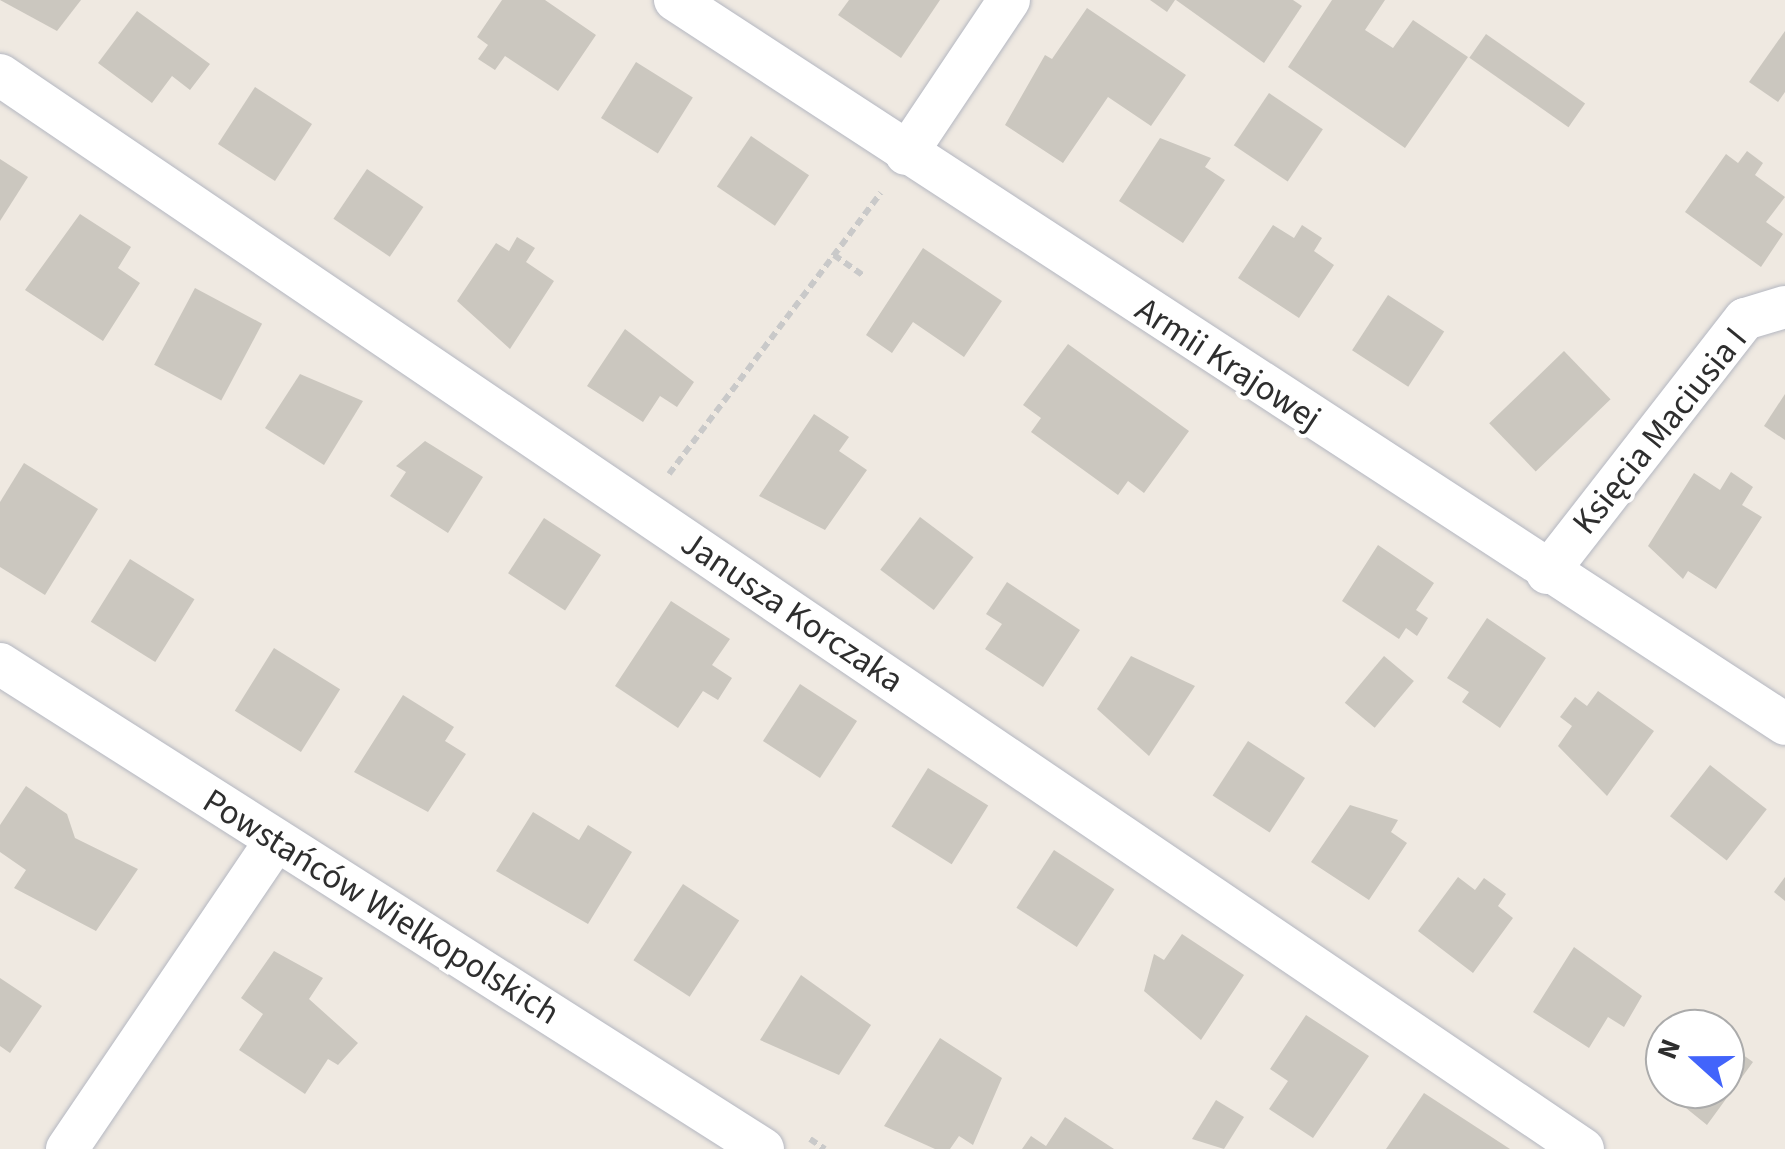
<!DOCTYPE html>
<html>
<head>
<meta charset="utf-8">
<style>
	body { margin:0 }
	#map { position:relative; width:1785px; height:1149px; overflow:hidden; background:#efe9e1; font-family:"Source Sans 3",sans-serif }
	div>[style] { position:absolute }
	.building>* { inset:0; background:#cbc7bf; transform-origin:0 0 }
	.path>* { height:6px; margin-top:-3px; transform-origin:0; background:repeating-linear-gradient(90deg,#c9c9c9 0 8px,transparent 0 13px) }
	.roads { filter:drop-shadow(0 0 2px #b4b7c1) drop-shadow(0 0 2px #b4b7c1) }
	.minor>* { height:42px; margin:-21px; padding:0 21px; transform-origin:21px; border-radius:21px; background:#fff }
	span { translate:-50% -50%; white-space:nowrap; text-align:center; line-height:1.15; -webkit-text-stroke:8px #fff; paint-order:stroke }
	.street-label { font-size:35px; color:#2e2e2e }
	.north { position:absolute; left:1645px; top:1009px; width:100px; height:100px; box-sizing:border-box; background:#fff; border:2px solid #ababab; border-radius:50%; rotate:291deg; font-size:28px; font-weight:700; line-height:40px; text-align:center; color:#2e2e2e }
	.north::after { content:''; display:block; margin:auto; width:35px; height:45px; background:#4264fb; clip-path:polygon(50% 0,100% 100%,50% 72%,0 100%) }
</style>
</head>
<body>
<div id="map">
	<div class="building">
		<i style="clip-path:polygon(0 0,81px 0,57px 31px)"></i>
		<i style="clip-path:polygon(502px 0,545px 0,596px 35px,558px 91px,505px 56px,495px 70px,478px 59px,488px 45px,477px 37px)"></i>
		<i style="clip-path:polygon(849px 0,940px 0,901px 58px,838px 15px)"></i>
		<i style="clip-path:polygon(1150px 0,1175px 0,1167px 12px)"></i>
		<i style="clip-path:polygon(1176px 0,1293px 0,1302px 6px,1264px 63px)"></i>
		<i style="clip-path:polygon(1332px 0,1385px 0,1365px 30px,1393px 48px,1413px 20px,1468px 57px,1405px 148px,1288px 67px)"></i>
		<i style="clip-path:polygon(1087px 8px,1186px 75px,1151px 126px,1108px 97px,1063px 163px,1005px 125px,1045px 55px,1052px 59px)"></i>
		<i style="clip-path:polygon(137px 11px,210px 64px,190px 90px,172px 76px,152px 103px,98px 63px)"></i>
		<i style="clip-path:polygon(1785px 31px,1785px 92px,1778px 102px,1749px 82px)"></i>
		<i style="left:1486px;top:34px;width:121px;height:29px;rotate:35deg"></i>
		<i style="left:636px;top:62px;width:67px;height:66px;rotate:32deg"></i>
		<i style="left:255px;top:87px;width:68px;height:68px;rotate:33deg"></i>
		<i style="left:1269px;top:93px;width:65px;height:63px;rotate:34deg"></i>
		<i style="left:751px;top:136px;width:70px;height:61px;rotate:34deg"></i>
		<i style="clip-path:polygon(1160px 138px,1211px 158px,1205px 167px,1225px 180px,1183px 243px,1119px 201px)"></i>
		<i style="clip-path:polygon(1747px 151px,1763px 163px,1755px 175px,1785px 197px,1766px 222px,1783px 234px,1761px 267px,1685px 212px,1726px 154px,1738px 163px)"></i>
		<i style="clip-path:polygon(0 159px,28px 177px,0 221px)"></i>
		<i style="left:367px;top:169px;width:68px;height:60px;rotate:34deg"></i>
		<i style="clip-path:polygon(80px 214px,131px 247px,118px 268px,140px 283px,103px 341px,25px 290px)"></i>
		<i style="clip-path:polygon(1273px 225px,1294px 238px,1302px 225px,1322px 238px,1314px 251px,1334px 265px,1299px 318px,1238px 278px)"></i>
		<i style="clip-path:polygon(517px 237px,535px 248px,526px 262px,554px 281px,510px 349px,457px 301px,496px 243px,509px 251px)"></i>
		<i style="clip-path:polygon(923px 248px,1002px 301px,964px 357px,913px 322px,892px 353px,866px 335px)"></i>
		<i style="left:195px;top:288px;width:76px;height:87px;rotate:28deg"></i>
		<i style="left:1388px;top:295px;width:67px;height:66px;rotate:33deg"></i>
		<i style="clip-path:polygon(625px 329px,694px 382px,677px 407px,660px 396px,643px 422px,587px 386px)"></i>
		<i style="clip-path:polygon(1068px 344px,1189px 431px,1144px 493px,1128px 481px,1118px 495px,1031px 432px,1041px 418px,1023px 405px)"></i>
		<i style="left:1564px;top:351px;width:67px;height:104px;rotate:46deg"></i>
		<i style="clip-path:polygon(300px 374px,363px 401px,324px 465px,265px 428px)"></i>
		<i style="clip-path:polygon(1785px 394px,1785px 440px,1764px 426px)"></i>
		<i style="clip-path:polygon(814px 414px,849px 437px,839px 451px,867px 470px,825px 530px,759px 496px)"></i>
		<i style="clip-path:polygon(425px 441px,483px 477px,448px 533px,390px 496px,406px 472px,396px 466px)"></i>
		<i style="clip-path:polygon(24px 463px,98px 509px,45px 595px,0 567px,0 502px)"></i>
		<i style="clip-path:polygon(1731px 472px,1753px 487px,1742px 505px,1762px 517px,1716px 589px,1688px 571px,1683px 579px,1648px 546px,1694px 473px,1720px 490px)"></i>
		<i style="left:920px;top:517px;width:67px;height:66px;rotate:37deg"></i>
		<i style="left:544px;top:518px;width:68px;height:66px;rotate:33deg"></i>
		<i style="clip-path:polygon(1378px 545px,1434px 583px,1416px 610px,1428px 618px,1417px 636px,1406px 628px,1399px 639px,1342px 601px)"></i>
		<i style="left:130px;top:559px;width:76px;height:74px;rotate:32deg"></i>
		<i style="clip-path:polygon(1007px 582px,1080px 630px,1043px 687px,985px 649px,1002px 624px,986px 614px)"></i>
		<i style="clip-path:polygon(671px 601px,730px 639px,712px 665px,732px 678px,718px 700px,703px 691px,678px 728px,615px 686px)"></i>
		<i style="clip-path:polygon(1487px 618px,1546px 658px,1500px 728px,1462px 702px,1469px 692px,1447px 678px)"></i>
		<i style="left:274px;top:648px;width:78px;height:74px;rotate:32deg"></i>
		<i style="clip-path:polygon(1131px 656px,1195px 686px,1149px 756px,1097px 709px)"></i>
		<i style="left:1384px;top:656px;width:39px;height:61px;rotate:40deg"></i>
		<i style="left:800px;top:684px;width:68px;height:68px;rotate:33deg"></i>
		<i style="clip-path:polygon(1598px 691px,1654px 731px,1607px 796px,1558px 746px,1572px 726px,1560px 717px,1575px 697px,1587px 706px)"></i>
		<i style="clip-path:polygon(403px 695px,454px 727px,445px 741px,466px 754px,428px 812px,354px 772px)"></i>
		<i style="left:1248px;top:741px;width:68px;height:65px;rotate:33deg"></i>
		<i style="left:1710px;top:765px;width:72px;height:65px;rotate:38deg"></i>
		<i style="left:928px;top:768px;width:71px;height:69px;rotate:32deg"></i>
		<i style="clip-path:polygon(26px 786px,67px 814px,75px 838px,138px 869px,96px 931px,14px 888px,26px 870px,0 852px,0 825px)"></i>
		<i style="clip-path:polygon(1350px 805px,1398px 820px,1391px 832px,1407px 843px,1369px 900px,1311px 862px)"></i>
		<i style="clip-path:polygon(533px 812px,579px 840px,588px 825px,632px 852px,588px 924px,496px 871px)"></i>
		<i style="left:1054px;top:850px;width:72px;height:69px;rotate:33deg"></i>
		<i style="clip-path:polygon(1458px 877px,1475px 890px,1484px 878px,1506px 894px,1498px 906px,1513px 918px,1473px 973px,1418px 931px)"></i>
		<i style="clip-path:polygon(1785px 877px,1785px 901px,1774px 892px)"></i>
		<i style="left:683px;top:884px;width:67px;height:91px;rotate:33deg"></i>
		<i style="clip-path:polygon(1182px 934px,1244px 975px,1201px 1040px,1144px 991px,1154px 954px,1164px 960px)"></i>
		<i style="clip-path:polygon(1574px 947px,1642px 996px,1624px 1027px,1608px 1017px,1589px 1048px,1533px 1012px)"></i>
		<i style="clip-path:polygon(274px 951px,323px 978px,309px 999px,358px 1043px,338px 1065px,328px 1059px,305px 1094px,239px 1050px,263px 1014px,241px 998px)"></i>
		<i style="clip-path:polygon(801px 975px,871px 1025px,839px 1075px,760px 1040px)"></i>
		<i style="clip-path:polygon(0 978px,42px 1006px,10px 1053px,0 1046px)"></i>
		<i style="clip-path:polygon(1306px 1015px,1369px 1056px,1313px 1138px,1269px 1109px,1288px 1081px,1270px 1069px)"></i>
		<i style="clip-path:polygon(940px 1038px,1002px 1078px,973px 1145px,959px 1136px,950px 1149px,935px 1149px,884px 1126px)"></i>
		<i style="clip-path:polygon(1725px 1042px,1753px 1062px,1707px 1125px,1655px 1083px,1665px 1069px,1665px 1089px,1725px 1089px)"></i>
		<i style="clip-path:polygon(1424px 1093px,1510px 1149px,1386px 1149px)"></i>
		<i style="clip-path:polygon(1216px 1100px,1244px 1117px,1224px 1149px,1192px 1139px)"></i>
		<i style="clip-path:polygon(1065px 1117px,1114px 1149px,1022px 1149px,1031px 1136px,1046px 1146px)"></i>
	</div>
	<div class="path">
		<i style="left:834px;top:255px;width:37px;rotate:35deg"></i>
		<i style="left:669px;top:474px;width:352px;rotate:-53deg"></i>
		<i style="left:810px;top:1139px;width:18px;rotate:34deg"></i>
	</div>
	<div class="roads">
		<div class="minor">
			<i style="left:675px;top:0;width:1325px;rotate:33.11deg"></i>
			<i style="left:0;top:75px;width:1913px;rotate:34.16deg"></i>
			<i style="left:906px;top:154px;width:185px;rotate:-56.2deg"></i>
			<i style="left:1547px;top:573px;width:322px;rotate:-52.1deg"></i>
			<i style="left:1745px;top:319px;width:42px;rotate:-16.7deg"></i>
			<i style="left:0;top:664px;width:904px;rotate:32.44deg"></i>
			<i style="left:67px;top:1149px;width:373px;rotate:-55.9deg"></i>
		</div>
	</div>
	<div class="street-label">
		<span style="left:1228px;top:364px;rotate:33deg">Armii Krajowej</span>
		<span style="left:1660px;top:431px;rotate:-51deg">Księcia Maciusia I</span>
		<span style="left:792px;top:612px;rotate:34deg">Janusza Korczaka</span>
		<span style="left:381px;top:907px;rotate:32deg">Powstańców Wielkopolskich</span>
	</div>
	<div class="north">N</div>
</div>
</body>
</html>
